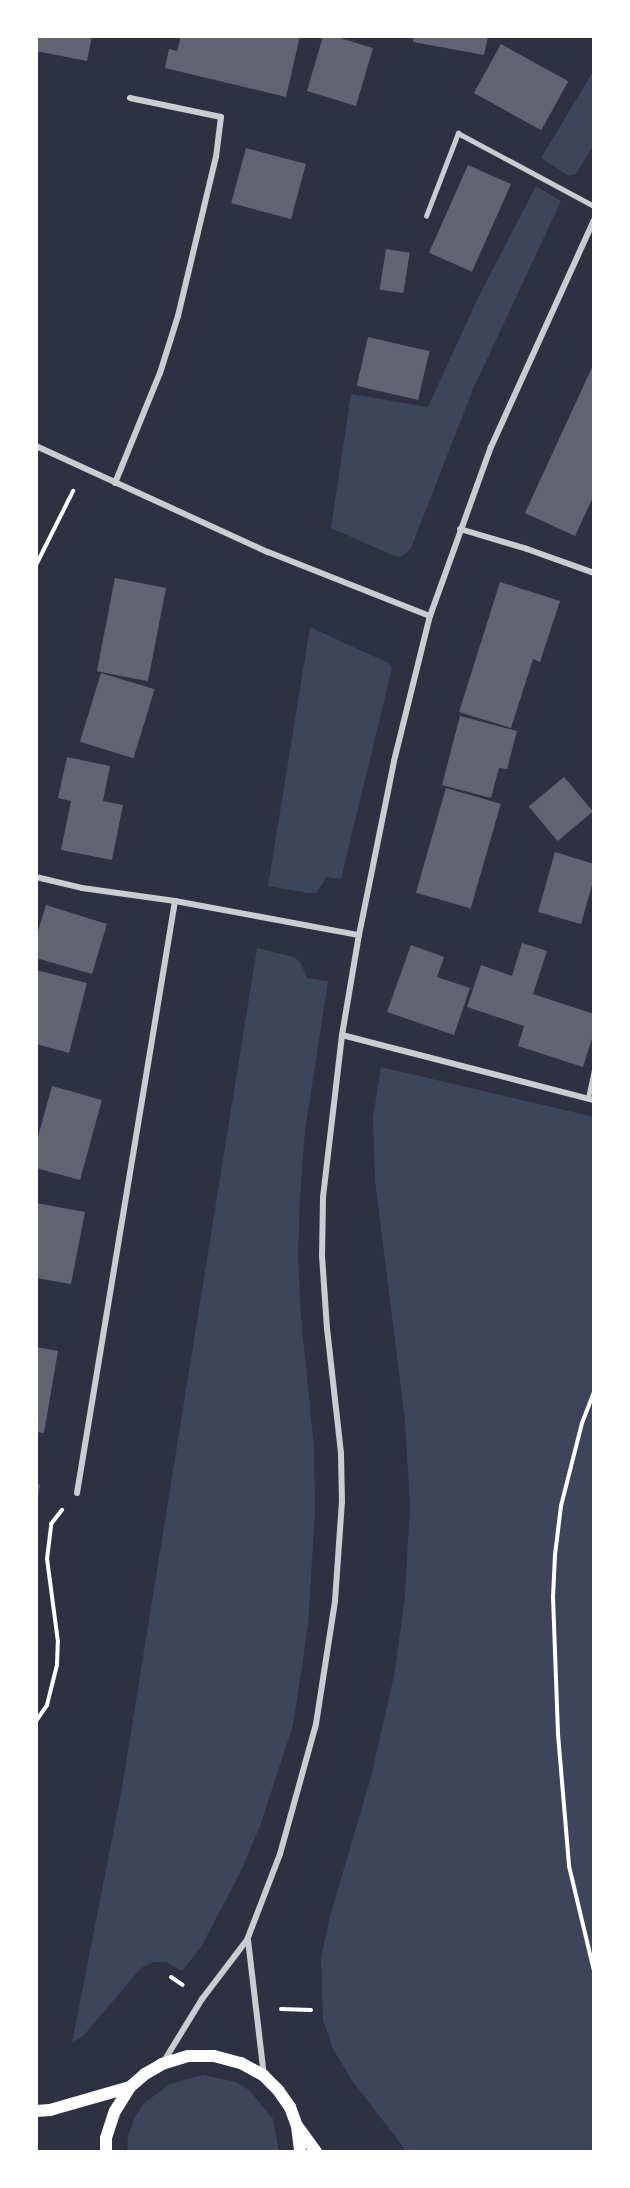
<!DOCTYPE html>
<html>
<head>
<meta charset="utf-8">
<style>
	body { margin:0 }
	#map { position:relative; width:630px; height:2188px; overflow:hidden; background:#2d3142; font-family:Mulish,sans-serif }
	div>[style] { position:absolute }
	.green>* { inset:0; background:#3c4559 }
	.building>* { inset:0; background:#626471; transform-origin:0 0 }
	.path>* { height:4px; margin:-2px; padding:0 2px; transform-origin:2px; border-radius:2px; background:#fff }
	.service>* { height:4.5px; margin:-2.25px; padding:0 2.25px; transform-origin:2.25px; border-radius:2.25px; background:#caccd0 }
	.minor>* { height:6px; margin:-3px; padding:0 3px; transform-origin:3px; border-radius:3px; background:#caccd0 }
	.secondary>* { height:12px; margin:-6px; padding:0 6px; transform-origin:6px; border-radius:6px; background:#fff }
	span { translate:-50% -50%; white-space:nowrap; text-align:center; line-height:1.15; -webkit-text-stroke:4.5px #fff; paint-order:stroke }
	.frame { position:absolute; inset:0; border:38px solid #fff; pointer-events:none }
</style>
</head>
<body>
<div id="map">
	<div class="green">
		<i style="clip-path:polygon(594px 70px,594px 145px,576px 174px,569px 176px,541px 158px)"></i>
		<i style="clip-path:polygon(536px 186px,561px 201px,473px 389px,411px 548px,401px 557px,392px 555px,331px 528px,351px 394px,428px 407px,477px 300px)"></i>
		<i style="clip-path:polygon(310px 627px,388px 663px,392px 668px,341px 879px,327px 877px,316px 893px,308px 893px,268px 886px)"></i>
		<i style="clip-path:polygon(257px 948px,294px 957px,300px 962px,307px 978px,328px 981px,305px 1131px,300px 1197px,298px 1257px,301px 1317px,314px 1447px,315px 1513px,308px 1625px,301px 1673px,293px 1725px,260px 1826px,240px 1873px,201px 1947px,182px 1971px,166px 1962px,153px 1962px,141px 1968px,84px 2035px,72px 2043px,122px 1788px)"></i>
		<i style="clip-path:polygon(381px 1067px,594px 1117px,594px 2152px,407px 2152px,351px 2079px,333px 2049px,323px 2020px,321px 1958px,330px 1916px,371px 1777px,395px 1671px,405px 1595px,410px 1505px,405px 1421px,375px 1180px,373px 1118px)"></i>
		<i style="clip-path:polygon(203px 2075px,236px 2082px,249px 2090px,273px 2119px,279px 2152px,127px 2152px,128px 2136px,134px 2119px,143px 2104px,170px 2084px)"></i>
	</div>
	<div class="building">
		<i style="clip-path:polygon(36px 36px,92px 36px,87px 61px,36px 51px)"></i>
		<i style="clip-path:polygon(181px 36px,300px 36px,286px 97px,165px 68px,169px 49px,177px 51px)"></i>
		<i style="clip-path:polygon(323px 36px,333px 36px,373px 48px,356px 106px,307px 91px)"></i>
		<i style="clip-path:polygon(414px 36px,488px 36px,484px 55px,413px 42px)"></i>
		<i style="left:501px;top:44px;width:77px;height:56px;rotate:29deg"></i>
		<i style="left:246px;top:148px;width:62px;height:57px;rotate:15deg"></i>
		<i style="left:468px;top:165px;width:47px;height:96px;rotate:24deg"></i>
		<i style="left:386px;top:249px;width:24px;height:41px;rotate:9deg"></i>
		<i style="left:368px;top:337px;width:63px;height:50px;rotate:13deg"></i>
		<i style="clip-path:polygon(594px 363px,594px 495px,575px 536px,525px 513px)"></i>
		<i style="left:115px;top:578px;width:52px;height:95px;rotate:11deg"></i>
		<i style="clip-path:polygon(500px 582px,560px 601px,540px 662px,533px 659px,511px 728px,459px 712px)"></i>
		<i style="left:101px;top:673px;width:56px;height:72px;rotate:17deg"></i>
		<i style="clip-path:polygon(460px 716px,517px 731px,507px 769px,499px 768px,491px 798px,442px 785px)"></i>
		<i style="clip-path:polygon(67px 757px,110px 766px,103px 801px,123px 805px,112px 860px,61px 850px,71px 801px,58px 798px)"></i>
		<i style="left:564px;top:777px;width:45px;height:46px;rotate:50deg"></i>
		<i style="left:446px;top:788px;width:57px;height:109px;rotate:16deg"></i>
		<i style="clip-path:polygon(555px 852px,594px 864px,594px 878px,581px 924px,538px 912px)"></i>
		<i style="clip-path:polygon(46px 905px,107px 924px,92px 974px,36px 958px,36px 938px)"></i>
		<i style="clip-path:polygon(522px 943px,547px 951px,533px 994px,594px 1014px,594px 1032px,583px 1067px,518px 1046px,524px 1026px,467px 1007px,481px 965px,512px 976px)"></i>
		<i style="clip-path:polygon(411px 945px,444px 957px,437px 977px,470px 988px,454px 1035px,387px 1012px)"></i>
		<i style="clip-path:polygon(36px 970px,87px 983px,69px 1053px,36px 1044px)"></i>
		<i style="clip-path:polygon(52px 1086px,102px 1100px,80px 1180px,36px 1168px,36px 1144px)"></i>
		<i style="clip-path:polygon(36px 1203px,85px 1212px,71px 1284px,36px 1278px)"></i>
		<i style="clip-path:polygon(36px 1347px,58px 1351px,44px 1433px,36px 1432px)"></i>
		<i style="clip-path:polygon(36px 1484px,40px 1485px,37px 1500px,36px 1500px)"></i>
	</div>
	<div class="path">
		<i style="left:36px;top:565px;width:83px;rotate:-63.4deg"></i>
		<i style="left:594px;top:1392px;width:33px;rotate:111deg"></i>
		<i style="left:582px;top:1423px;width:86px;rotate:104.2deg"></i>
		<i style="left:561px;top:1506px;width:49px;rotate:97deg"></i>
		<i style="left:555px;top:1555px;width:42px;rotate:92.7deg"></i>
		<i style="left:553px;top:1597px;width:137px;rotate:87.9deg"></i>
		<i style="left:558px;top:1734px;width:132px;rotate:85.2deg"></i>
		<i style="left:569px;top:1866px;width:108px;rotate:76.6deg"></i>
		<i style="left:36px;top:1721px;width:19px;rotate:-55deg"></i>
		<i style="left:47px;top:1705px;width:41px;rotate:-76deg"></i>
		<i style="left:57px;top:1665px;width:23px;rotate:-88deg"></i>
		<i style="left:58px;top:1642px;width:84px;rotate:-97.5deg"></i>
		<i style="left:47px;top:1559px;width:35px;rotate:-83deg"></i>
		<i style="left:51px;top:1524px;width:18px;rotate:-52deg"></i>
		<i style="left:171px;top:1977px;width:14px;rotate:34deg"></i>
		<i style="left:281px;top:2009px;width:30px;rotate:2deg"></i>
	</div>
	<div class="service">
		<i style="left:426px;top:216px;width:89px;rotate:-68.9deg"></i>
		<i style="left:458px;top:133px;width:154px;rotate:28.2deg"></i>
		<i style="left:588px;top:1098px;width:29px;rotate:-78deg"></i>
	</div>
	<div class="minor">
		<i style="left:36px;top:446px;width:255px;rotate:24.6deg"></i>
		<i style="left:268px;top:552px;width:174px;rotate:21.6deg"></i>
		<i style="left:115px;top:483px;width:119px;rotate:-67.8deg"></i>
		<i style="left:160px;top:373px;width:60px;rotate:-72.5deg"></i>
		<i style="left:178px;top:316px;width:163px;rotate:-76.6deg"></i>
		<i style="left:216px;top:157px;width:40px;rotate:-82.9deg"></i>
		<i style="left:221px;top:117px;width:93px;rotate:-168.2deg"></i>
		<i style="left:460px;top:529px;width:70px;rotate:16.6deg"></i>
		<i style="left:527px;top:549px;width:71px;rotate:19.7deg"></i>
		<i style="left:36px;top:877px;width:47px;rotate:13.4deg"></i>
		<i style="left:82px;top:888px;width:94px;rotate:8deg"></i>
		<i style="left:175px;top:901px;width:187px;rotate:10.5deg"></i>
		<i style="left:342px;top:1035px;width:260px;rotate:14.5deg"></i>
		<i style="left:77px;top:1493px;width:600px;rotate:-80.6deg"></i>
		<i style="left:248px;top:1940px;width:137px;rotate:83.3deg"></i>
		<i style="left:164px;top:2061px;width:73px;rotate:-58.5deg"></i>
		<i style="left:202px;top:1999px;width:74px;rotate:-52.7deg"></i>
		<i style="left:247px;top:1940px;width:92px;rotate:-69deg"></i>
		<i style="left:280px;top:1854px;width:135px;rotate:-74.5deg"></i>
		<i style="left:316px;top:1724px;width:124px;rotate:-81.2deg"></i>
		<i style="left:335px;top:1601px;width:99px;rotate:-86deg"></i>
		<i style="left:342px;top:1502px;width:49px;rotate:-91.2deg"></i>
		<i style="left:341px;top:1453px;width:125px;rotate:-96.4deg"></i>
		<i style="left:327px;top:1329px;width:73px;rotate:-93.9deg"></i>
		<i style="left:322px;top:1256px;width:59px;rotate:-89deg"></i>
		<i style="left:323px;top:1197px;width:163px;rotate:-83.3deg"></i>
		<i style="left:342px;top:1035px;width:101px;rotate:-80.4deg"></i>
		<i style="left:359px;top:935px;width:177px;rotate:-78.6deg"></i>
		<i style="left:394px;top:761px;width:149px;rotate:-76.1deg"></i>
		<i style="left:430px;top:616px;width:180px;rotate:-70.2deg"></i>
		<i style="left:491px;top:447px;width:249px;rotate:-65.6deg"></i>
	</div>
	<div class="secondary">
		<i style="left:36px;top:2111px;width:14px;rotate:-4deg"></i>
		<i style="left:50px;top:2110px;width:83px;rotate:-16deg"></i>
		<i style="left:298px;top:2127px;width:31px;rotate:54deg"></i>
		<i style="left:106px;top:2152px;width:14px;rotate:-90deg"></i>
		<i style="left:106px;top:2138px;width:28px;rotate:-72deg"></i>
		<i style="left:115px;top:2111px;width:28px;rotate:-58deg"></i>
		<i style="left:130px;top:2087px;width:20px;rotate:-41deg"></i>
		<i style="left:145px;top:2074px;width:20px;rotate:-30deg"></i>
		<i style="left:162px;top:2064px;width:27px;rotate:-17deg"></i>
		<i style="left:188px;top:2056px;width:26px"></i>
		<i style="left:214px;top:2056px;width:28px;rotate:15deg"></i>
		<i style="left:241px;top:2063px;width:26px;rotate:29deg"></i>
		<i style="left:264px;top:2076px;width:20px;rotate:45deg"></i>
		<i style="left:278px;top:2090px;width:21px;rotate:55deg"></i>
		<i style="left:290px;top:2107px;width:20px;rotate:70deg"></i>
		<i style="left:297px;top:2126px;width:26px;rotate:83deg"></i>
	</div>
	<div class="frame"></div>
</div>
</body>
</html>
